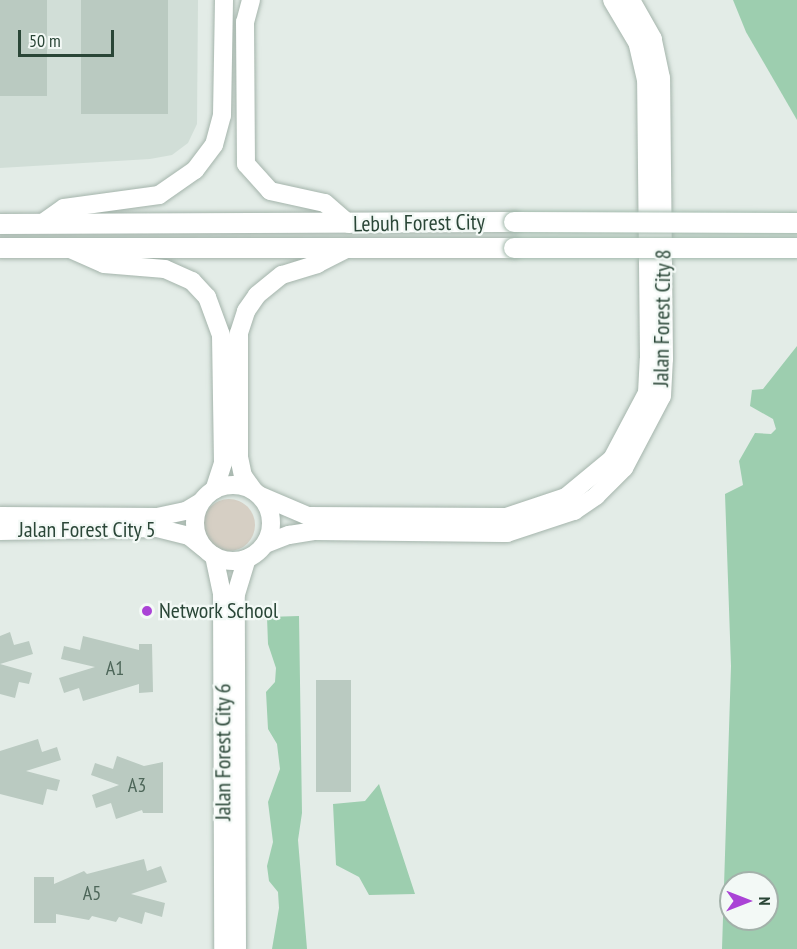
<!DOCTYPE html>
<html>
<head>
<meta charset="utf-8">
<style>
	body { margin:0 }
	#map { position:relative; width:797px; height:949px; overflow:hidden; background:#e3ece7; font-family:"PT Sans Narrow",sans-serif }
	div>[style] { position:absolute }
	.built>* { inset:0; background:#d1ded7 }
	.green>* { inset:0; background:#d6cfc4 }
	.round { border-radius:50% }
	.water>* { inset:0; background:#9dceaf }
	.building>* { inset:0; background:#bacac1; transform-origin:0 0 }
	.roads { filter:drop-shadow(0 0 2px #a4b4ab) drop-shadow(0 0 2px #a4b4ab) }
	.secondary>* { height:18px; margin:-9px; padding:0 9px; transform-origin:9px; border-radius:9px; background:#fff }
	.secondary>.ring { margin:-9px; padding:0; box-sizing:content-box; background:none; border:18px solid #fff; border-radius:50% }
	.primary>* { height:20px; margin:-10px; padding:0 10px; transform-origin:10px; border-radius:10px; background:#fff }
	.bridges { filter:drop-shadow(0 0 2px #a2b9ac) drop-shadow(0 0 2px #a2b9ac) }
	.primary-bridge>* { height:20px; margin:-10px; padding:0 10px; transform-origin:10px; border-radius:10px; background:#fff }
	.dots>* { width:16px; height:16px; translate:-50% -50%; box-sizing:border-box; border:3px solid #f3f9f6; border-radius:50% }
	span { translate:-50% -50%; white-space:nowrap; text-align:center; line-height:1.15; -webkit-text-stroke:4.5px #f3f9f6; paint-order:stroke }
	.number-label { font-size:20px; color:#4e675a }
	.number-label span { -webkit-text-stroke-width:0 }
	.street-label { font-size:22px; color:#2a4637 }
	.poi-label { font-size:22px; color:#2a4637 }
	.left { translate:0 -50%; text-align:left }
	.north { position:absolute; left:719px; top:871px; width:60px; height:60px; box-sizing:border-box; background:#f3f9f6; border:2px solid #a3b1aa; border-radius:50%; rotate:90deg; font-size:16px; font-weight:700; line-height:24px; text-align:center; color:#2a4637 }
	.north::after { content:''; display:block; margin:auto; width:21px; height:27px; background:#aa43d6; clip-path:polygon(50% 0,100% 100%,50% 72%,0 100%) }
	.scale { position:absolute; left:18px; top:30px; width:96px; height:27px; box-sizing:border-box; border:3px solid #2a4637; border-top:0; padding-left:8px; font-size:18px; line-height:21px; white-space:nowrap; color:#2a4637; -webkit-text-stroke:4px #f3f9f6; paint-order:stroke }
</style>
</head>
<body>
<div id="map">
	<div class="built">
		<i style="clip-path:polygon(0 0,198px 0,197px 124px,188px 143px,172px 155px,150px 159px,0 168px)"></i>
	</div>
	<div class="green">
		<i class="round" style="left:203px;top:499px;width:52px;height:52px"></i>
	</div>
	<div class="water">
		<i style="clip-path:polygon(733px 0,797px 0,797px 120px,746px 32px)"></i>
		<i style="clip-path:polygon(evenodd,797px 346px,797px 949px,722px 949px,731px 666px,725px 494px,743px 485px,739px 461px,755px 433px,771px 434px,776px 429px,773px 419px,750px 406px,752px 390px,763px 389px,797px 346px,731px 883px,767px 883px,767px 919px,731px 919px,731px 883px)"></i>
		<i style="clip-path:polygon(299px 616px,302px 813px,298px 840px,307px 949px,272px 949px,279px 908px,278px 892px,269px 881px,267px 866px,273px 842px,268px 802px,280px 769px,277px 744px,268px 729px,266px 692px,275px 682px,276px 668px,268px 644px,267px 617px)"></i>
		<i style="clip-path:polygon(379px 784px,415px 894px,369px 895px,359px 877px,336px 865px,333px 804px,365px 801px)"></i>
	</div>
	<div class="building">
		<i style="left:0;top:0;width:47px;height:96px"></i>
		<i style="left:81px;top:0;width:87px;height:114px"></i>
		<i style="clip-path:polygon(10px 632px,14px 645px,29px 641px,33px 654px,0 664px,32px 673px,29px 684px,19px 682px,15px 698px,0 694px,0 636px)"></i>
		<i style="clip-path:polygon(83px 636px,139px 650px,139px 644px,152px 644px,153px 692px,139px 693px,139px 684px,83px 701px,79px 688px,64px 693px,59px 678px,95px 667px,61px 659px,64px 646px,80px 650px)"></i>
		<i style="left:316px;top:680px;width:35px;height:112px"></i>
		<i style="clip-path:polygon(38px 739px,42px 752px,57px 747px,61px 760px,26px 771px,60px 780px,57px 791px,47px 789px,43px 805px,0 794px,0 751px)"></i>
		<i style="clip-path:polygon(117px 756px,144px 766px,163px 762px,163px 813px,143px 813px,142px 810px,116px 819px,111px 803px,96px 808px,92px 795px,119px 785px,91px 775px,95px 763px,113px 769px)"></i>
		<i style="clip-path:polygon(144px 859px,147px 871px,161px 866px,167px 882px,131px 894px,165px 903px,162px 917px,145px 912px,142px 924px,119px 917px,116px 922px,92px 916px,89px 920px,56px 914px,56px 923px,34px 923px,34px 877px,54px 877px,54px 884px,84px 871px,87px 874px)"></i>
	</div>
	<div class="roads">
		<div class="secondary">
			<i style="left:251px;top:0;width:23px;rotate:105deg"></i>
			<i style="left:245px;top:22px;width:142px;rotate:89.6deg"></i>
			<i style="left:246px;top:164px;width:36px;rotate:48deg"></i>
			<i style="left:270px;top:191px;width:56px;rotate:12.3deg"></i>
			<i style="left:325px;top:203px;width:32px;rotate:41deg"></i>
			<i style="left:41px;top:224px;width:28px;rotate:-35deg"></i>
			<i style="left:64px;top:208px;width:96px;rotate:-7.8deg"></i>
			<i style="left:159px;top:195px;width:44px;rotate:-34.8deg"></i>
			<i style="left:195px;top:170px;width:31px;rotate:-53deg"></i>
			<i style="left:214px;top:145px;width:31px;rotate:-75deg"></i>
			<i style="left:222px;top:115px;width:115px;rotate:-89deg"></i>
			<i style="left:68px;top:248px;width:39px;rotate:24deg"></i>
			<i style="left:104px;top:264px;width:61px;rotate:4.7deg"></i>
			<i style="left:165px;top:269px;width:30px;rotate:24deg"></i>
			<i style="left:192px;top:281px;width:22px;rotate:47deg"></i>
			<i style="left:207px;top:297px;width:40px;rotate:69.8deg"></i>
			<i style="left:221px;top:335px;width:128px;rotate:89.1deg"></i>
			<i style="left:223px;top:463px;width:28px;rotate:108deg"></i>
			<i class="ring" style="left:195px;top:485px;width:58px;height:58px"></i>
			<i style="left:254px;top:491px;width:19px;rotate:-126deg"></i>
			<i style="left:243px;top:476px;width:19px;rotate:-102deg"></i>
			<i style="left:239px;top:457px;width:124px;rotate:-90deg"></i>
			<i style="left:239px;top:333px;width:23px;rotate:-72deg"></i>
			<i style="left:246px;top:311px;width:19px;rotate:-55deg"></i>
			<i style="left:257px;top:295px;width:32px;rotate:-39deg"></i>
			<i style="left:282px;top:275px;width:37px;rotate:-17deg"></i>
			<i style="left:317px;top:264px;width:35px;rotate:-27deg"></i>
			<i style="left:261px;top:496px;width:51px;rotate:23.1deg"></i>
			<i style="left:308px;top:516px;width:198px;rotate:0.3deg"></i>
			<i style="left:506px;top:517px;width:63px;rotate:-18.4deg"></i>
			<i style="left:566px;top:497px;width:60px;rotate:-39.6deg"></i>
			<i style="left:612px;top:459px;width:75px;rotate:-62.1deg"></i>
			<i style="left:647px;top:393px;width:34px;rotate:-87deg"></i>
			<i style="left:649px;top:359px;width:279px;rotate:-90.6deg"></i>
			<i style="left:646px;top:80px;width:37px;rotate:-103deg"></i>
			<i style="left:638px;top:44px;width:51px;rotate:-120.6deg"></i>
			<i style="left:0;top:516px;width:157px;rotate:0.4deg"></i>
			<i style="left:157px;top:517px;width:30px;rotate:-12deg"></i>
			<i style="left:186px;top:511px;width:17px;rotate:-31deg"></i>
			<i style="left:0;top:531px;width:157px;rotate:-1.1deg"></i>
			<i style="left:157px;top:528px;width:33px;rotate:14deg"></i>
			<i style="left:189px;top:536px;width:19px;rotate:39deg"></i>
			<i style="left:265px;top:544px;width:26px;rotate:-21deg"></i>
			<i style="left:289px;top:535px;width:25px;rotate:-9deg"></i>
			<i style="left:314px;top:531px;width:193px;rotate:0.6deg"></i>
			<i style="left:507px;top:533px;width:71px;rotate:-18.2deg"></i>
			<i style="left:574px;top:511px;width:27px;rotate:-34deg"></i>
			<i style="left:596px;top:496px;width:40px;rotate:-45deg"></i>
			<i style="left:624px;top:468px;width:81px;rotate:-62.2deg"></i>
			<i style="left:662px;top:396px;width:37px;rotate:-87deg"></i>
			<i style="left:664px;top:359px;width:281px;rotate:-90.6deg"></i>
			<i style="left:661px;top:78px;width:40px;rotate:-102deg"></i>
			<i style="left:653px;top:39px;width:45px;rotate:-119.4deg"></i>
			<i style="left:214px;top:556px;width:38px;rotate:78deg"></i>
			<i style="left:222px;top:593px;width:356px;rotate:89.8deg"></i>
			<i style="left:237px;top:949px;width:355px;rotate:-90.2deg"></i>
			<i style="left:236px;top:594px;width:37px;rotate:-73deg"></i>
		</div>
		<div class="primary">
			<i style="left:0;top:224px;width:514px;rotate:-0.22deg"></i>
			<i style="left:0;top:248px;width:514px"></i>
		</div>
	</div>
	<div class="bridges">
		<div class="primary-bridge">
			<i style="left:514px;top:222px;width:283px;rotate:0.2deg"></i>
			<i style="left:514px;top:248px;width:283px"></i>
		</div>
	</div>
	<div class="dots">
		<i style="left:147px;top:611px;background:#aa43d6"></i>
	</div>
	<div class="number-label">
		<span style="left:115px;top:668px">A1</span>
		<span style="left:137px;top:785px">A3</span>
		<span style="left:92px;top:893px">A5</span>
	</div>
	<div class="street-label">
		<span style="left:419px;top:223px;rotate:-1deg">Lebuh Forest City</span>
		<span style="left:662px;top:318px;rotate:-89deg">Jalan Forest City 8</span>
		<span style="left:87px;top:530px">Jalan Forest City 5</span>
		<span style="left:223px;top:752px;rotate:-90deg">Jalan Forest City 6</span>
	</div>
	<div class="poi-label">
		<span class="left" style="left:159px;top:611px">Network School</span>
	</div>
	<div class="north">N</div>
	<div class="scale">50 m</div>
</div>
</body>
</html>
